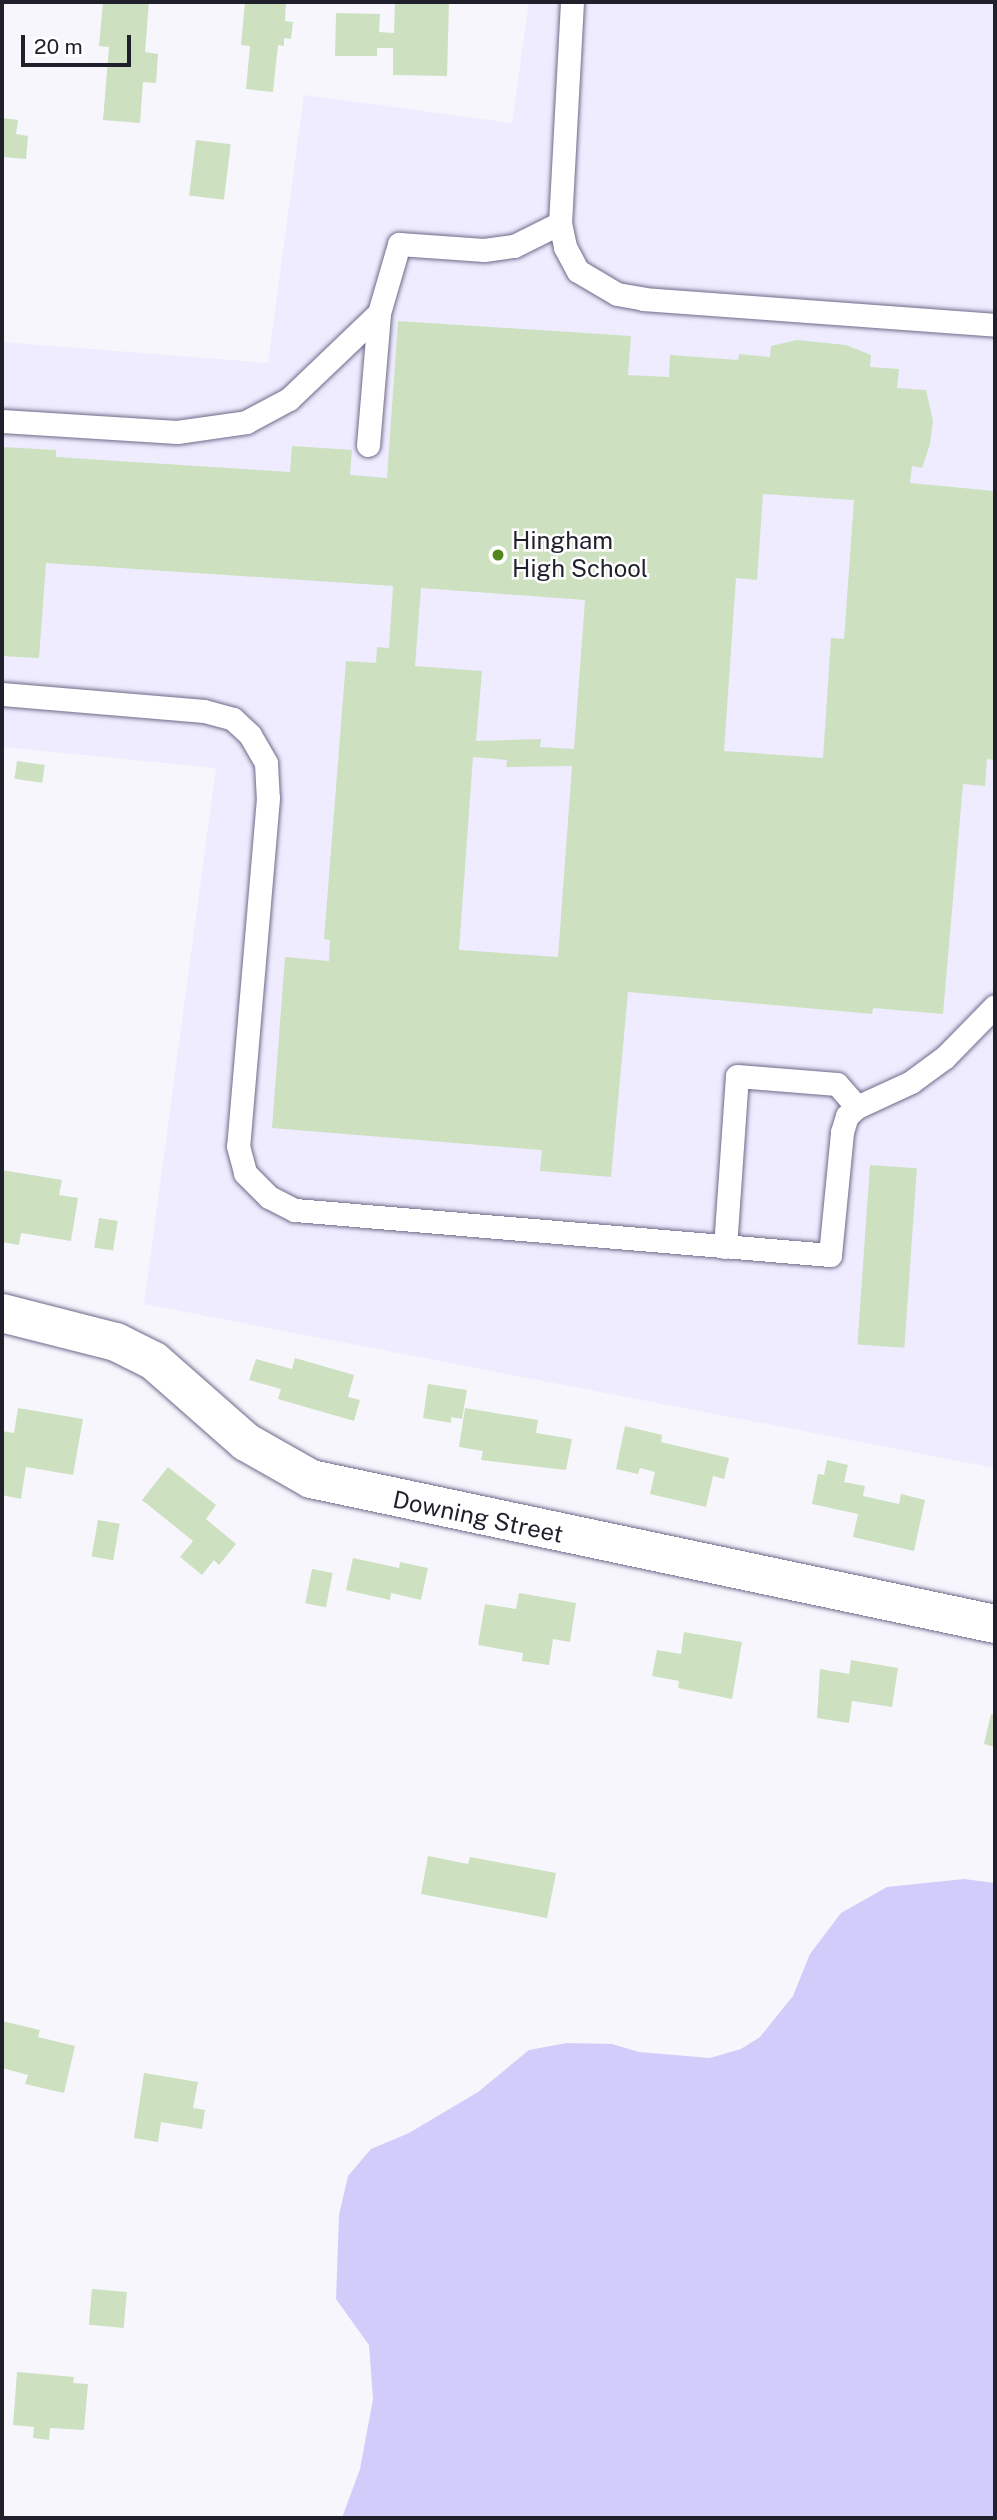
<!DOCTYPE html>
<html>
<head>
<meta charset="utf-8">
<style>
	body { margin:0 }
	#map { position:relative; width:997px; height:2520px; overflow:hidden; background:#f7f6fd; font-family:"Public Sans",sans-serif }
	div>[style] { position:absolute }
	.built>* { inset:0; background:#eeecfe }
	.green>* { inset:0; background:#d1ccf9 }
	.building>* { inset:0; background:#cde1c0; transform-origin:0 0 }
	.roads { filter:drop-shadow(0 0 2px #6e6a8a) drop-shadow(0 0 2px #6e6a8a) }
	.service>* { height:23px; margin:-11.5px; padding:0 11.5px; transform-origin:11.5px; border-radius:11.5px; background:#fff }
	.minor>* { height:38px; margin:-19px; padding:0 19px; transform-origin:19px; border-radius:19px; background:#fff }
	.dots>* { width:19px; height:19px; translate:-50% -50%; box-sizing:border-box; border:4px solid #fff; border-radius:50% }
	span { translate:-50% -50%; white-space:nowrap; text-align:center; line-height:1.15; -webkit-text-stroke:5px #fff; paint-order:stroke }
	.poi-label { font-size:24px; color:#201f2c }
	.left { translate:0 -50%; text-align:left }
	.street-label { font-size:24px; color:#201f2c }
	.frame { position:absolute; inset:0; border:4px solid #201f2c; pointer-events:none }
	.scale { position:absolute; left:21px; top:35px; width:110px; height:32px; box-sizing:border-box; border:4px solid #201f2c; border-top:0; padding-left:9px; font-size:21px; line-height:24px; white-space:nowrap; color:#201f2c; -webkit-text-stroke:5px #fff; paint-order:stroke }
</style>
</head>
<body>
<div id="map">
	<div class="built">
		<i style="clip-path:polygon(529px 2px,995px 2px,995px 1468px,144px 1304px,216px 768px,2px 747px,2px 342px,268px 363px,304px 95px,512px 123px)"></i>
	</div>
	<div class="green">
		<i style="clip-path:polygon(964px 1879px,995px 1883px,995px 2518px,342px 2518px,360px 2469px,373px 2399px,369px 2345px,336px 2299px,339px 2215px,348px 2176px,371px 2149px,409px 2133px,478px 2092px,529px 2050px,567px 2043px,612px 2044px,639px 2052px,710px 2058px,741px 2049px,760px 2037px,793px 1996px,810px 1954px,841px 1913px,887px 1887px)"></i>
	</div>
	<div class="building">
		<i style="clip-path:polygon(103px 2px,149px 2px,145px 52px,158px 54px,156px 83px,143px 82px,140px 123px,103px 120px,109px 47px,99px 46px)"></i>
		<i style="clip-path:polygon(245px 2px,286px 2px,285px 21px,293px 22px,291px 39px,284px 38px,284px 46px,278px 45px,273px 92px,246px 89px,250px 46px,241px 45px)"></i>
		<i style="clip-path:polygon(395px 2px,449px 2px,447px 76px,393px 75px,393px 48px,377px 48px,377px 56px,335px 56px,336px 13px,380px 14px,379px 32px,394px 33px)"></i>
		<i style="clip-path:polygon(2px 118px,18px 120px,16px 134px,28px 136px,26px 159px,2px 157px)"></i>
		<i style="left:196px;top:140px;width:35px;height:56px;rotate:7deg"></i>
		<i style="clip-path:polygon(evenodd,398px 321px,631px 336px,628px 375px,669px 377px,670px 355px,738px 360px,739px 354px,770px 357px,771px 346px,797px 340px,846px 345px,871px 355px,870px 367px,899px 369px,897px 388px,926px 390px,933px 421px,930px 444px,922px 468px,912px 466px,910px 483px,995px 491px,995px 760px,987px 759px,985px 786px,963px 784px,943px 1014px,873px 1008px,872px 1014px,628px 992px,611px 1177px,540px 1171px,542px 1150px,272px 1128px,285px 957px,329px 961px,330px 940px,324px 939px,346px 661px,376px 663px,377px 647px,389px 648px,393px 586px,46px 563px,39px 658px,2px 656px,2px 447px,56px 450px,56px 457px,290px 472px,292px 446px,352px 450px,350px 475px,387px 478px,398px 321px,763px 494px,854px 500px,844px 639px,831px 638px,823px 758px,724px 751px,736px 578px,757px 580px,763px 494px,398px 321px,421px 588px,585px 600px,574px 749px,540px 747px,541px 739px,476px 741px,482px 671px,415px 666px,421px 588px,398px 321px,473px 757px,507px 760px,506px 767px,572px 766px,558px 957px,459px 950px,473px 757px)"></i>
		<i style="left:17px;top:761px;width:28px;height:18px;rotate:8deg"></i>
		<i style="left:870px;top:1165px;width:47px;height:180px;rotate:4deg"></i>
		<i style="clip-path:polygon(2px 1170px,62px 1180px,59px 1195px,78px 1198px,71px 1241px,21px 1233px,19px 1245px,2px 1242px)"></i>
		<i style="left:99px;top:1218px;width:19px;height:30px;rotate:9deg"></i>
		<i style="clip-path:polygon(295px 1358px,354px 1375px,348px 1397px,360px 1400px,354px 1421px,278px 1399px,281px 1389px,249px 1380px,256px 1359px,292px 1369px)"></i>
		<i style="clip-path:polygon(428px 1384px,467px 1390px,462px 1419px,451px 1417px,451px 1423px,423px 1418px)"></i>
		<i style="clip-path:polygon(18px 1408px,83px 1419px,73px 1475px,26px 1467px,21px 1499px,2px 1495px,2px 1431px,14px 1433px)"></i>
		<i style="clip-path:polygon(465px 1408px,538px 1420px,536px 1433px,572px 1439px,566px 1470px,481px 1460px,483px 1451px,459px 1447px)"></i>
		<i style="clip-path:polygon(625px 1426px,662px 1435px,661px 1442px,729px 1458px,724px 1479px,713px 1476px,706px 1507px,650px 1494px,655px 1472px,640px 1468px,638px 1474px,616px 1469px)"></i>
		<i style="clip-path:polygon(827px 1460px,848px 1465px,844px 1482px,865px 1486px,863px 1496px,899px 1504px,901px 1494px,925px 1500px,914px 1551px,853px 1537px,858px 1514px,812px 1504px,818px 1474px,824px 1475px)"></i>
		<i style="clip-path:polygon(168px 1467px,216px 1505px,206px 1519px,236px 1544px,219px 1565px,214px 1560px,202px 1575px,180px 1557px,193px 1541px,142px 1500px)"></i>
		<i style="left:98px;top:1520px;width:22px;height:37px;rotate:10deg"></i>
		<i style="clip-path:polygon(353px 1558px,399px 1568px,400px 1562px,428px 1568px,421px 1600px,391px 1593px,390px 1600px,346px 1590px)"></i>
		<i style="left:312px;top:1569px;width:21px;height:35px;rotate:11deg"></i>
		<i style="clip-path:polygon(519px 1593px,576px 1603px,570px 1642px,553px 1639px,549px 1665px,522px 1661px,523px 1653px,478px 1645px,485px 1604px,516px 1609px)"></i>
		<i style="clip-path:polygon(684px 1632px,742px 1642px,732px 1699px,678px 1688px,679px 1681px,652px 1676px,657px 1650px,681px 1654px)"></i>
		<i style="clip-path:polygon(851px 1660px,898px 1668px,892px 1707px,852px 1701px,849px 1723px,817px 1718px,820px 1669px,849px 1674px)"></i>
		<i style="clip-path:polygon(991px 1714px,995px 1715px,995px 1747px,984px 1744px)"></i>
		<i style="clip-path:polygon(428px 1856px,468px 1864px,470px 1857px,556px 1873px,547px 1918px,421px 1894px)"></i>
		<i style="clip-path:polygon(2px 2021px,40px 2030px,38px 2037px,75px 2046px,64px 2093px,25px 2084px,28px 2075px,2px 2068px)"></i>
		<i style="clip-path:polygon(144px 2073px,198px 2082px,193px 2108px,205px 2110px,202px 2129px,161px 2122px,158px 2142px,134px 2138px)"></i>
		<i style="left:92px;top:2289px;width:35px;height:36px;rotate:5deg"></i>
		<i style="clip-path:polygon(17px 2372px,74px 2377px,73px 2383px,88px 2384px,84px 2430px,50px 2428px,49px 2440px,33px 2438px,34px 2427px,13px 2425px)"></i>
	</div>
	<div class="roads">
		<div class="service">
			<i style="left:572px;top:2px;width:221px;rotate:93.1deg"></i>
			<i style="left:560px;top:223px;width:25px;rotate:78deg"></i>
			<i style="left:565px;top:247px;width:27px;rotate:62deg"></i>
			<i style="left:578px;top:271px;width:45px;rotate:30.5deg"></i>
			<i style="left:617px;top:294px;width:27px;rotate:10deg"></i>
			<i style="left:644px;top:299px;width:352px;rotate:4.2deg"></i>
			<i style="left:2px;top:421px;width:175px;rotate:3.6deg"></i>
			<i style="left:177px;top:432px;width:70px;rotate:-8.2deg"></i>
			<i style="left:246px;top:422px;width:49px;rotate:-28.1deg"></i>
			<i style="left:289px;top:399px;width:124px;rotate:-43.7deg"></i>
			<i style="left:368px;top:445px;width:132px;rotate:-85.2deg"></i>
			<i style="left:379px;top:313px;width:72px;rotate:-73.8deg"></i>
			<i style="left:399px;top:244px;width:85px;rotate:4deg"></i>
			<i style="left:484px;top:250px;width:30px;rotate:-8deg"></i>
			<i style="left:514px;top:246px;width:51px;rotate:-26.6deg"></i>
			<i style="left:2px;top:694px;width:203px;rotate:4.8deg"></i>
			<i style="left:204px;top:711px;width:30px;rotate:15deg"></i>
			<i style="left:233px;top:719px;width:23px;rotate:43deg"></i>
			<i style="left:250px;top:735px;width:32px;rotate:60deg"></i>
			<i style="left:266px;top:763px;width:35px;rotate:87deg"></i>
			<i style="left:268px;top:798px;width:349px;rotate:94.9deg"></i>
			<i style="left:238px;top:1146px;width:28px;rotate:75deg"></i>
			<i style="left:245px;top:1173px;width:34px;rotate:45deg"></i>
			<i style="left:269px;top:1197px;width:29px;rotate:27deg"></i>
			<i style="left:295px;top:1210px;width:537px;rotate:4.81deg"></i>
			<i style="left:830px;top:1255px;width:124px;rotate:-84.4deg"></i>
			<i style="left:842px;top:1132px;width:17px;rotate:-73deg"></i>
			<i style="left:847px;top:1116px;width:13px;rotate:-42deg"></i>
			<i style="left:857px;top:1107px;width:60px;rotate:-24.8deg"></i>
			<i style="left:911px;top:1082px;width:42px;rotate:-36.3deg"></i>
			<i style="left:945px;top:1057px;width:71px;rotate:-45.6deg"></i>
			<i style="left:725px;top:1247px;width:171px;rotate:-86deg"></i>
			<i style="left:737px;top:1076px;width:100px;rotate:4.6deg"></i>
			<i style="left:837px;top:1084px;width:30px;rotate:49deg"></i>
		</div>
		<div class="minor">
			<i style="left:2px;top:1313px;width:118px;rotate:14.3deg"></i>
			<i style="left:116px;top:1342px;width:42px;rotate:26.6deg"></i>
			<i style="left:154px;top:1361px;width:123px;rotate:41.4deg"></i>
			<i style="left:246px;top:1442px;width:75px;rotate:29.6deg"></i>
			<i style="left:311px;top:1479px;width:699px;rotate:11.97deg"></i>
		</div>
	</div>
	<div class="dots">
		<i style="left:498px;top:555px;background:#52871e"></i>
	</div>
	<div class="poi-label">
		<span class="left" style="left:512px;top:555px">Hingham<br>High School</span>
	</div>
	<div class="street-label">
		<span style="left:478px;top:1517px;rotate:12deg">Downing Street</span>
	</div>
	<div class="frame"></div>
	<div class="scale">20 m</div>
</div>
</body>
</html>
